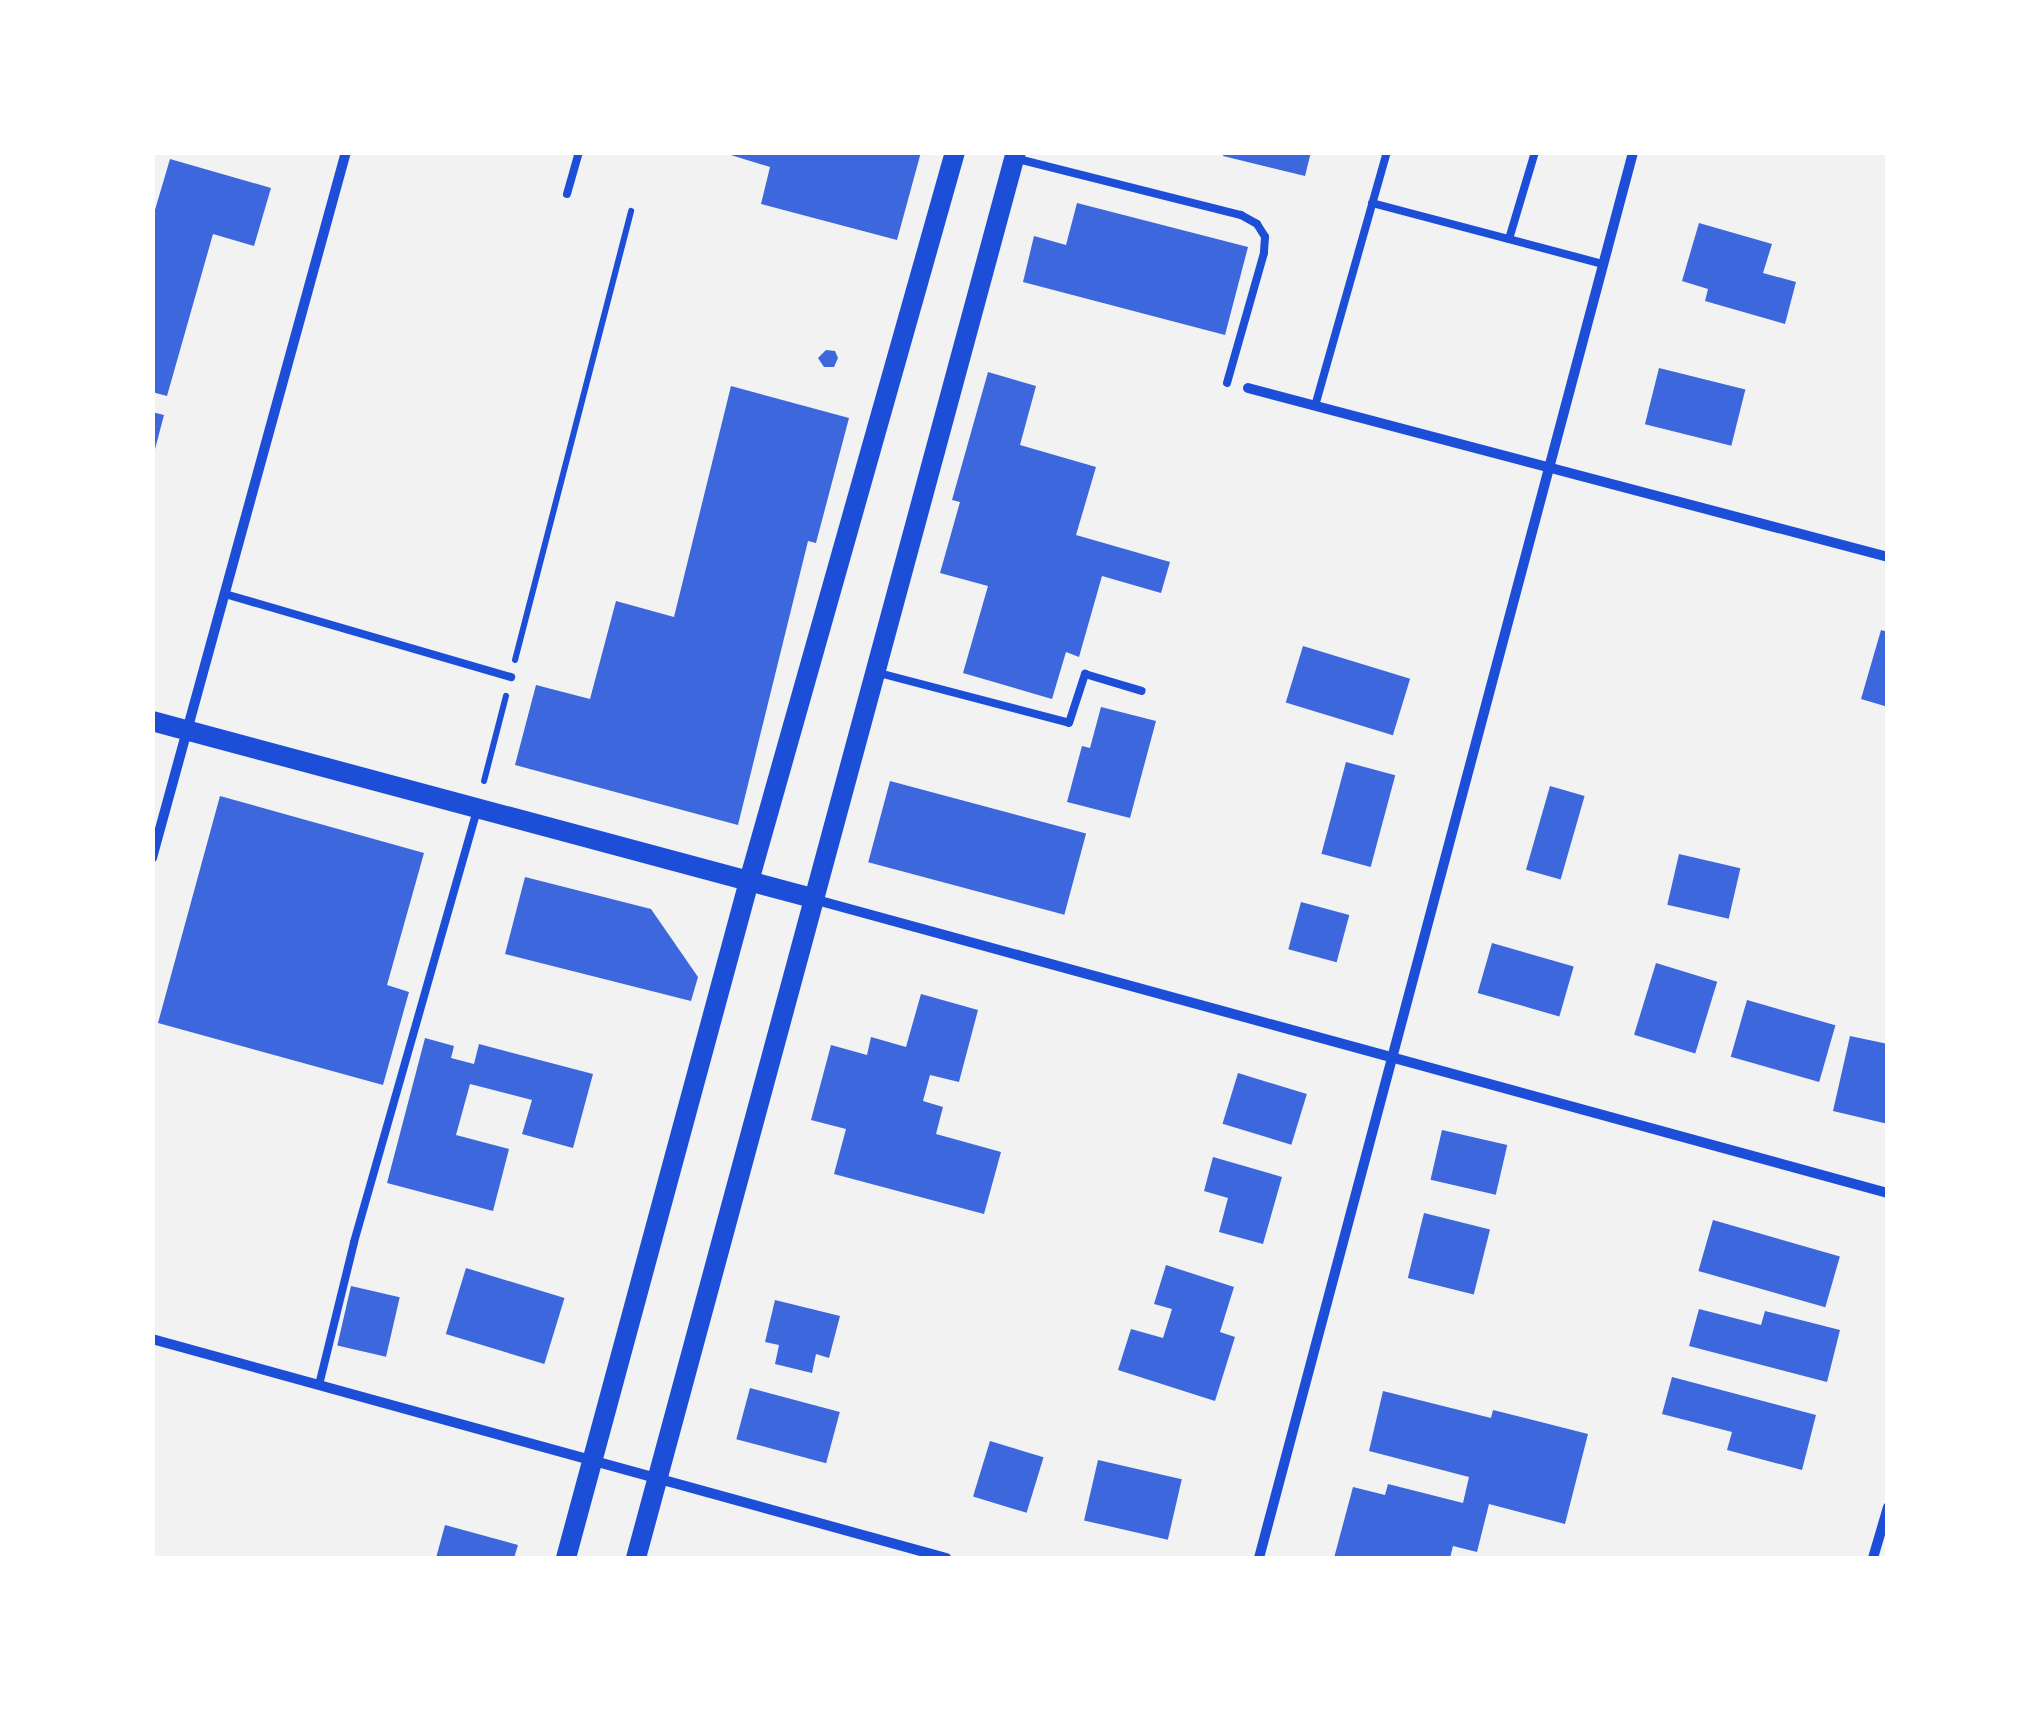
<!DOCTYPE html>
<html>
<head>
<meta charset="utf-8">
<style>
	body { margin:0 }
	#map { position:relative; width:2040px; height:1711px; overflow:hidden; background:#f2f2f2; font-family:"Varela Round",sans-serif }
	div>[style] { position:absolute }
	.building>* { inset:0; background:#3d67dc; transform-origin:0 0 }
	.path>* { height:6px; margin:-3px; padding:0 3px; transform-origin:3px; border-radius:3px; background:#1d4ed8 }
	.service>* { height:8px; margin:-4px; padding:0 4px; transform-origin:4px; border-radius:4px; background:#1d4ed8 }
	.minor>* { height:10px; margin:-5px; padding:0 5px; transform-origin:5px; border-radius:5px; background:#1d4ed8 }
	.secondary>* { height:20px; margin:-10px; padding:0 10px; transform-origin:10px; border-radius:10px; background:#1d4ed8 }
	span { translate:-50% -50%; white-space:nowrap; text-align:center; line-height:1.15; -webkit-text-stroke:10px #fff; paint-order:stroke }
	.frame { position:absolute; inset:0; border:155px solid #fff; pointer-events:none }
</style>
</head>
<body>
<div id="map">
	<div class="building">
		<i style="clip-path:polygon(721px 152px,921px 152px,897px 240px,761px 204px,770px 167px)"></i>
		<i style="clip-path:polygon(1224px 152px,1311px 152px,1305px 176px,1223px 156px)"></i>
		<i style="clip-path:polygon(170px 159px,271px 188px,254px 246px,213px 234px,167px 396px,152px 392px,152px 220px)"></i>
		<i style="clip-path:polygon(1077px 203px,1248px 247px,1225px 335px,1023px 282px,1034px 236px,1066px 245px)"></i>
		<i style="clip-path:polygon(1699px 223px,1772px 244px,1763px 273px,1796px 282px,1785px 324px,1705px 301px,1708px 289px,1682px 281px)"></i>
		<i style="clip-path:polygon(826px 350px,835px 351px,838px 358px,834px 367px,824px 367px,818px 358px)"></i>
		<i style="left:1659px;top:368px;width:89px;height:58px;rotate:14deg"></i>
		<i style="clip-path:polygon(988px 372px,1036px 386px,1020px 445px,1096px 467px,1076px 535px,1170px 562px,1161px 593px,1102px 576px,1079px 657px,1066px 652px,1052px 699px,963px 673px,988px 586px,940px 573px,960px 502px,952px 500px)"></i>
		<i style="clip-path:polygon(731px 386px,849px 418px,816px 543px,808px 541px,738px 825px,515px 765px,536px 685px,590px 699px,616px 601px,674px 617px)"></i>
		<i style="clip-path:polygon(152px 412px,164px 415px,154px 453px,152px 453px)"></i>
		<i style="clip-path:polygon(1881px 630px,1888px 632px,1888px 707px,1861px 699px)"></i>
		<i style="left:1303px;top:646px;width:112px;height:59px;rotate:17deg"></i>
		<i style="clip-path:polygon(1101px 707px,1156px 721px,1130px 818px,1067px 802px,1082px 746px,1090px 748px)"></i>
		<i style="left:1346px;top:762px;width:51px;height:95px;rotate:15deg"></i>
		<i style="left:890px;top:781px;width:203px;height:84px;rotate:15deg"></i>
		<i style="left:1550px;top:786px;width:36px;height:87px;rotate:16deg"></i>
		<i style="clip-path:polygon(220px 796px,424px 853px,387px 985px,409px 992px,383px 1085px,158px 1023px)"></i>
		<i style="left:1679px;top:854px;width:63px;height:52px;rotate:13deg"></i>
		<i style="clip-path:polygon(525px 877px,651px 909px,698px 977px,691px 1001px,505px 954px)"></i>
		<i style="left:1301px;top:902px;width:50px;height:49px;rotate:15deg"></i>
		<i style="left:1492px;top:943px;width:85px;height:52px;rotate:16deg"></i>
		<i style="left:1656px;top:963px;width:64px;height:75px;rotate:17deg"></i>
		<i style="clip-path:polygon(921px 994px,978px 1010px,959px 1082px,930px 1075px,923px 1101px,943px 1107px,936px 1134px,1001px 1152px,984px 1214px,834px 1174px,846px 1129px,811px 1120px,831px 1045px,867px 1055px,871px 1037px,906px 1047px)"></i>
		<i style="left:1747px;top:1000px;width:92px;height:59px;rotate:16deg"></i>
		<i style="clip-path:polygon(1850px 1036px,1888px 1044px,1888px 1124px,1833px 1111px)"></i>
		<i style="clip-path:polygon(425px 1038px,454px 1046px,451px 1058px,474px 1064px,479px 1044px,593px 1074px,573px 1148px,522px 1134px,532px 1100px,470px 1084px,456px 1135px,509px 1149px,493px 1211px,387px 1183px)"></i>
		<i style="left:1238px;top:1073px;width:72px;height:53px;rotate:17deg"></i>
		<i style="left:1442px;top:1130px;width:67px;height:51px;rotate:13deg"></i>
		<i style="clip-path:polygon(1213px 1157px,1282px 1177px,1263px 1244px,1219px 1232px,1228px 1198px,1204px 1191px)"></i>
		<i style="left:1424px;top:1213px;width:68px;height:67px;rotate:14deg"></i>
		<i style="left:1713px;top:1220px;width:132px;height:53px;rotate:16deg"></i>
		<i style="clip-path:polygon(1166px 1265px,1234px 1287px,1220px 1332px,1235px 1337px,1215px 1401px,1118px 1370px,1131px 1329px,1163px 1338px,1172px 1309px,1154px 1304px)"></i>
		<i style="left:466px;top:1268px;width:103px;height:69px;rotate:17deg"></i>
		<i style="left:351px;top:1286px;width:50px;height:61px;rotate:13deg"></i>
		<i style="clip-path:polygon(775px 1300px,840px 1316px,829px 1358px,816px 1354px,812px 1373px,775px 1364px,779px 1345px,765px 1342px)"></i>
		<i style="clip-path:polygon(1699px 1309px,1761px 1325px,1765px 1311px,1840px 1330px,1827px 1382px,1689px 1346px)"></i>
		<i style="clip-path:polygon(1672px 1377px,1816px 1415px,1802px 1470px,1727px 1450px,1732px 1432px,1662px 1414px)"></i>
		<i style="left:750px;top:1388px;width:93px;height:53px;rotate:15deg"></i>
		<i style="clip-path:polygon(1383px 1391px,1491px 1418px,1493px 1410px,1588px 1434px,1565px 1524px,1489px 1504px,1477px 1552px,1453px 1546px,1450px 1558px,1334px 1558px,1353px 1487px,1385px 1495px,1388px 1484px,1463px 1503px,1469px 1477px,1369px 1451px)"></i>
		<i style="left:990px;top:1441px;width:56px;height:58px;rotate:17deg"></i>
		<i style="left:1098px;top:1460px;width:86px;height:62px;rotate:13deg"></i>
		<i style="clip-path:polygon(445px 1525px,518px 1545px,514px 1558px,436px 1558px)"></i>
	</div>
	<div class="path">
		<i style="left:515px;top:660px;width:464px;rotate:-75.5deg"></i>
		<i style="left:484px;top:781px;width:88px;rotate:-75.5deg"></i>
	</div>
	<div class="service">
		<i style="left:1018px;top:159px;width:230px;rotate:14.1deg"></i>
		<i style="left:1241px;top:215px;width:18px;rotate:29deg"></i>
		<i style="left:1257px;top:224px;width:15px;rotate:58deg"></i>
		<i style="left:1265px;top:237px;width:16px;rotate:94deg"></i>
		<i style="left:1264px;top:253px;width:135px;rotate:105.9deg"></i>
		<i style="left:567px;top:194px;width:44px;rotate:-74.1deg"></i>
		<i style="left:1372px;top:203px;width:239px;rotate:14.8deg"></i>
		<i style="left:1509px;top:239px;width:91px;rotate:-73.4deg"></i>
		<i style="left:1315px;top:406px;width:264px;rotate:-74.2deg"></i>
		<i style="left:225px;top:594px;width:298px;rotate:16.2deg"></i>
		<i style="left:879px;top:673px;width:196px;rotate:14.7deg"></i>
		<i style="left:1069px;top:723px;width:52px;rotate:-71.9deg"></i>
		<i style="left:1085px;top:674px;width:59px;rotate:16.6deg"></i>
		<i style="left:319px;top:1385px;width:147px;rotate:-76.2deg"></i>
		<i style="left:354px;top:1242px;width:448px;rotate:-74.1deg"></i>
	</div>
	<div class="minor">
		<i style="left:1248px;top:388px;width:662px;rotate:14.79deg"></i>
		<i style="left:152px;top:858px;width:732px;rotate:-74.64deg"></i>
		<i style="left:813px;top:899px;width:1114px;rotate:15.3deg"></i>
		<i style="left:152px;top:1339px;width:824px;rotate:15.42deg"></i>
		<i style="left:1259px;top:1558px;width:1455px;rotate:-75.1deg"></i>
		<i style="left:1873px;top:1558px;width:53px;rotate:-73.6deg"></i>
	</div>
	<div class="secondary">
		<i style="left:152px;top:721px;width:683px;rotate:15.01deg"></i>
		<i style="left:566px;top:1558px;width:701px;rotate:-74.87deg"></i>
		<i style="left:749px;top:881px;width:758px;rotate:-74.22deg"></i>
		<i style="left:636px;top:1558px;width:1456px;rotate:-74.88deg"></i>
	</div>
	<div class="frame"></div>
</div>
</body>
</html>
